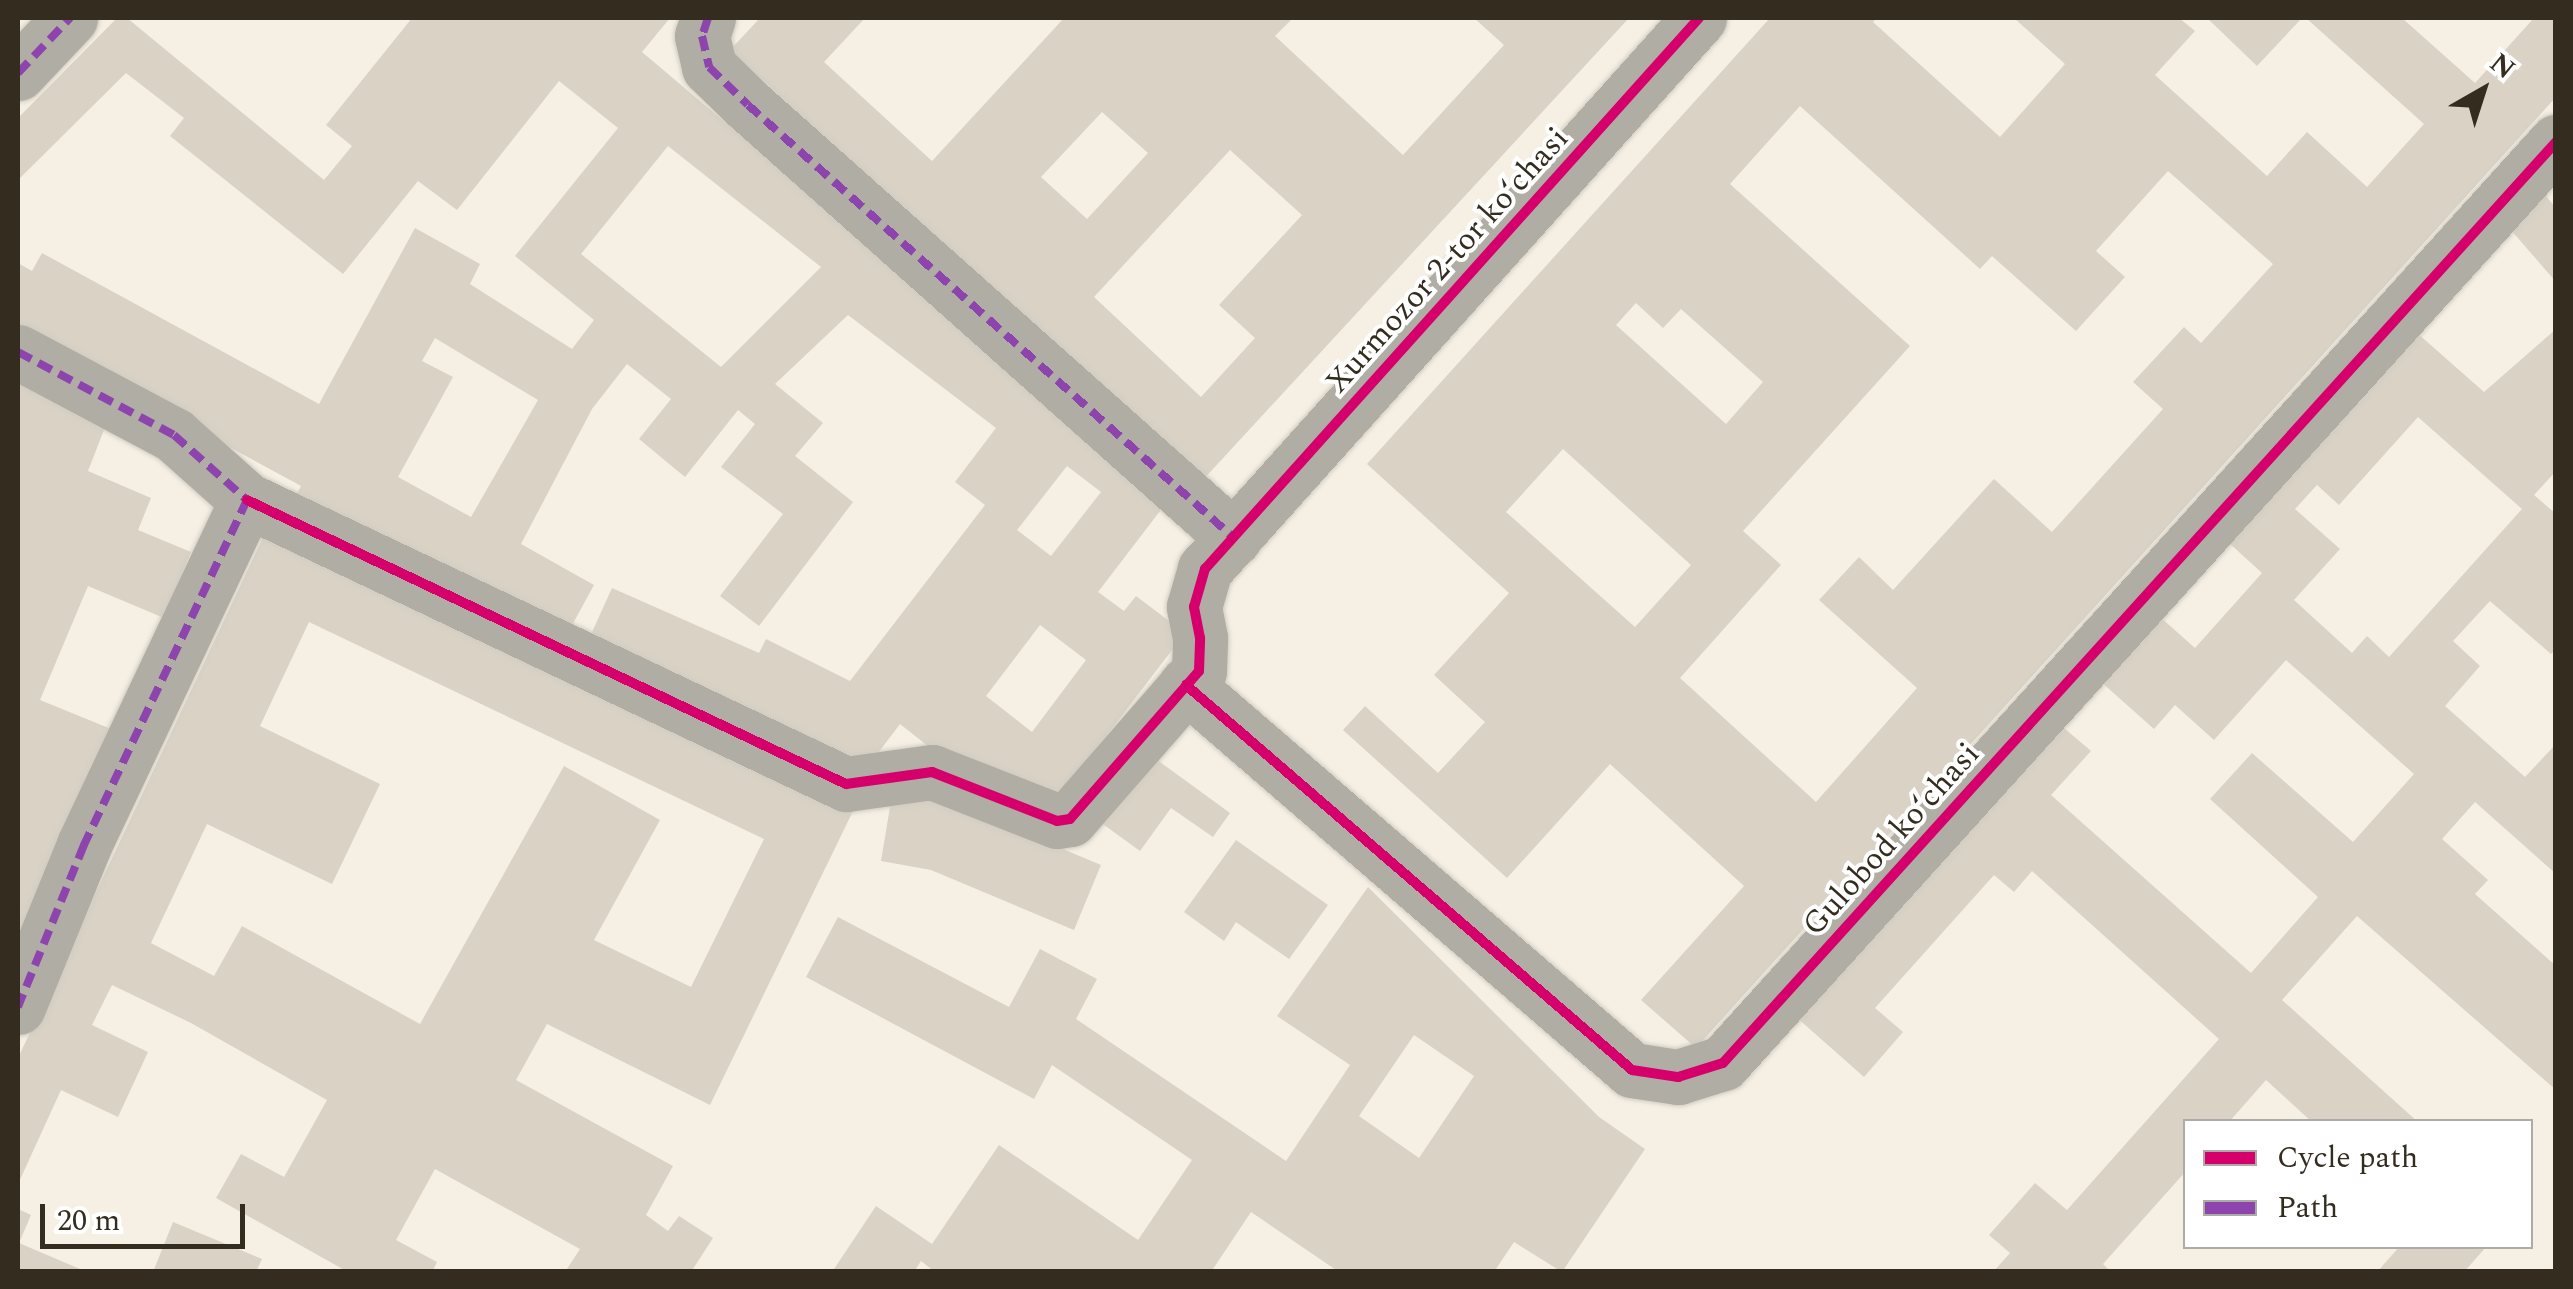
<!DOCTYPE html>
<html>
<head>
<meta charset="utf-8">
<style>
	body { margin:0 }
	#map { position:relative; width:2573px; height:1289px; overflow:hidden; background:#f6f0e4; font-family:Spectral,serif }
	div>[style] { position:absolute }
	.building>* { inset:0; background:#d9d2c5 }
	.roads { filter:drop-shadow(0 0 2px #d1ccc2) drop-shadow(0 0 2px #d1ccc2) }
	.minor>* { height:55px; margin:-27.5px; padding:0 27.5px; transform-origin:27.5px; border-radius:27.5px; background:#b0ada5 }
	.quiet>* { height:8px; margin-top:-4px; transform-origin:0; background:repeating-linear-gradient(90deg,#8e44ad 0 15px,transparent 0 23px) }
	.cycleway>* { height:10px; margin:-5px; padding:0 5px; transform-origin:5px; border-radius:5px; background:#d6006c }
	span { translate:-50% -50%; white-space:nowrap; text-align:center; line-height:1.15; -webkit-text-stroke:8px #fff; paint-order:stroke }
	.street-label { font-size:32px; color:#332c1f }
	.frame { position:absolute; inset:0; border:20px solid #332c1f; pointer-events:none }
	.legend { position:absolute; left:2183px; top:1119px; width:350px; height:130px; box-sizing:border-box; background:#fff; border:2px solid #adaba5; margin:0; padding:12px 18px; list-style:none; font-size:30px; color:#332c1f }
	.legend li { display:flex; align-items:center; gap:20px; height:50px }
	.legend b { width:50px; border:2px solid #adaba5 }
	.north { position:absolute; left:2433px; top:40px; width:100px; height:100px; -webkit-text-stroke:8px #fff; paint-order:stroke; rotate:39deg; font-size:28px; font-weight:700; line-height:40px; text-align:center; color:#332c1f }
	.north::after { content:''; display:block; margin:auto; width:35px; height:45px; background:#332c1f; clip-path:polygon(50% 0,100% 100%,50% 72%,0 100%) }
	.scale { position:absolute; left:40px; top:1204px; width:205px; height:45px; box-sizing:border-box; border:5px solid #332c1f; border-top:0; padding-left:12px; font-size:30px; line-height:35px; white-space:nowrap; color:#332c1f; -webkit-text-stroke:8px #fff; paint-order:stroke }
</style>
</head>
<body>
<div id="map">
	<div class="building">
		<i style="clip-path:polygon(evenodd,117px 18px,127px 18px,324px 180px,352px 146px,326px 125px,412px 18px,670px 18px,642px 52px,1170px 498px,1098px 592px,1124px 611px,1136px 596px,1185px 633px,1056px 802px,943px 758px,900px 724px,875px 757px,830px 755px,588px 641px,612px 588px,759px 653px,766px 639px,850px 681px,985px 505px,955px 482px,996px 428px,848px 315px,775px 384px,823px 423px,795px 456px,853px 502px,759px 626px,720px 596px,783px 514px,721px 467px,755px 424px,738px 410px,685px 477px,639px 439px,671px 399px,627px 364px,592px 409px,521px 544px,594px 585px,565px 638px,293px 501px,301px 486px,18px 332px,18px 263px,32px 271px,42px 253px,319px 404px,415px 228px,480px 264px,470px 284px,572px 349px,594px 320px,515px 256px,618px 128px,559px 81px,457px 210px,418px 181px,343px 274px,170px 136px,184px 118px,126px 73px,18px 180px,18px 118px,117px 18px,668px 146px,821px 267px,721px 367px,581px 254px,668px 146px,117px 18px,435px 338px,538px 400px,471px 517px,398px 477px,453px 377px,422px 361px,435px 338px,117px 18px,1067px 466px,1101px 492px,1051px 556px,1017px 530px,1067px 466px,117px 18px,1040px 625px,1086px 660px,1032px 732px,986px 696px,1040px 625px)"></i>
		<i style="clip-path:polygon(evenodd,760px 18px,865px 18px,824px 62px,932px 161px,1064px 18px,1293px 18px,1275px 36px,1403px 155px,1504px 45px,1474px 18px,1629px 18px,1201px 482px,730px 50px,760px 18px,1102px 112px,1148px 153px,1087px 219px,1041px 177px,1102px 112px,760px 18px,1230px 150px,1302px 215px,1219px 305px,1255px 338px,1201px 397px,1094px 297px,1230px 150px)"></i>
		<i style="clip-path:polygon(evenodd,1770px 18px,1877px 18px,1873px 22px,2000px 137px,2065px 64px,2014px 18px,2179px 18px,2195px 31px,2155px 75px,2267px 176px,2307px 132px,2367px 187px,2424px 124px,2306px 18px,2402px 18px,2475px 83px,2534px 18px,2556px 18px,2556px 97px,1696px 1048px,1641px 1000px,1744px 886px,1610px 764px,1507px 878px,1343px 730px,1365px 706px,1438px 773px,1485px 722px,1434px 675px,1509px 593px,1367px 464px,1770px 18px,1800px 106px,1980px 269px,1992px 256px,2076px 331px,2125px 277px,2096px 251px,2168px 171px,2273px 264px,2201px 343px,2184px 327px,2133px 382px,2163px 409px,2052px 532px,1994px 479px,1893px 590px,1859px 557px,1819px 600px,1917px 688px,1816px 802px,1680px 678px,1781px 565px,1743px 531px,1910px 346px,1730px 184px,1800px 106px,1770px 18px,1636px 303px,1663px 328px,1681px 309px,1763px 382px,1726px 424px,1616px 325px,1636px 303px,1770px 18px,1563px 449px,1691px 565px,1635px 627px,1506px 512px,1563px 449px)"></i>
		<i style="clip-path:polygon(2207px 18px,2302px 18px,2257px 66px)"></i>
		<i style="clip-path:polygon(2541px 190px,2556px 208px,2556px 282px,2504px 222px)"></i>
		<i style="clip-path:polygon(evenodd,2556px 329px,2556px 471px,2534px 495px,2556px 514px,2556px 649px,2551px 654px,2490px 601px,2453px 641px,2480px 666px,2445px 706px,2525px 777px,2556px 744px,2556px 874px,2475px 802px,2442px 839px,2488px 880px,2475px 894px,2556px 966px,2556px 1090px,2357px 916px,2282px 1000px,2418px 1122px,2312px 1122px,2266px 1080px,2229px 1122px,2186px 1122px,2186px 1171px,2103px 1264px,2111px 1272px,1993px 1272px,2010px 1253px,1989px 1235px,2035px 1183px,2067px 1210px,2219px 1039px,2032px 871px,2014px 892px,1994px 875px,1875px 1008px,1903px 1032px,1864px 1077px,1795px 1016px,2057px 722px,2091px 751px,2051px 795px,2251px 973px,2318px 897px,2210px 799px,2252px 753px,2353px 842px,2414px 774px,2286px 660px,2214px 740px,2175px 705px,2154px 729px,2100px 681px,2159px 616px,2195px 648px,2262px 573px,2228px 542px,2416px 332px,2484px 392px,2556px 329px,2418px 417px,2522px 509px,2389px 657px,2367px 636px,2352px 653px,2294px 600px,2340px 549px,2295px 509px,2317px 485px,2339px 505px,2418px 417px)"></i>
		<i style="clip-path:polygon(18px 379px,109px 417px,88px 471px,151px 498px,138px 530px,191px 552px,164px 618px,88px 586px,40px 700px,116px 731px,18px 973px)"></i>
		<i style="clip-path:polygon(evenodd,267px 529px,854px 809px,710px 1105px,547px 1024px,516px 1080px,673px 1166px,646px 1215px,668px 1231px,679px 1216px,713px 1238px,691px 1272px,565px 1272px,580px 1249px,435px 1169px,396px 1240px,437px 1262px,432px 1272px,348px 1272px,216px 1198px,241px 1154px,284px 1177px,327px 1100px,191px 1023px,112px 985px,92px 1025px,148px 1052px,118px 1117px,61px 1090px,18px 1184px,18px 1058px,267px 529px,309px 622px,764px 839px,691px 987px,594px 940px,660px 820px,564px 766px,420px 1024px,242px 926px,214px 976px,151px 943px,207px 824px,332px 884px,380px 784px,260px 726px,309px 622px)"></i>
		<i style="clip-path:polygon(1149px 754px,1230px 813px,1213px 837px,1171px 808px,1140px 851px,1100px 822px)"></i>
		<i style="clip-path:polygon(892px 795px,958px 805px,1101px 865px,1074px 930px,931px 870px,881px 861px)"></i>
		<i style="clip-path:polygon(1236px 840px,1328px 905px,1289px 959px,1236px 922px,1224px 941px,1184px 912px)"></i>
		<i style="clip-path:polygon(evenodd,1368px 887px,1599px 1117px,1645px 1149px,1562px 1272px,1514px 1242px,1494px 1272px,1339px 1272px,1251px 1212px,1211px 1272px,935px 1272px,921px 1261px,914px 1272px,832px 1272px,876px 1206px,932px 1244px,999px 1145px,1138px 1240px,1192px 1160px,1052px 1065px,1034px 1099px,806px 977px,838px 917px,1009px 1007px,1040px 949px,1097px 979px,1076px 1019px,1286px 1161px,1350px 1065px,1277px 1016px,1368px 887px,1414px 1035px,1474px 1076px,1419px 1158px,1359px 1116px,1414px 1035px)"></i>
		<i style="clip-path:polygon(18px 1209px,31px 1215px,19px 1243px,87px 1272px,18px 1272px)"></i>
		<i style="clip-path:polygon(173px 1222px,262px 1259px,256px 1272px,153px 1272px)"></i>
		<i style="clip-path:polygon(2400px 1246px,2487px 1246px,2464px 1272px,2377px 1272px)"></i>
	</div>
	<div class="roads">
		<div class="minor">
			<i style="left:708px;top:18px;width:19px;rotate:108deg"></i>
			<i style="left:702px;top:36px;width:32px;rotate:77deg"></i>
			<i style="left:709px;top:67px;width:54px;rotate:44.3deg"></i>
			<i style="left:748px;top:105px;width:651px;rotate:41.7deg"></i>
			<i style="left:18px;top:73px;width:76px;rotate:-46.6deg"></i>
			<i style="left:18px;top:352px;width:177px;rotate:28deg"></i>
			<i style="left:174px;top:435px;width:98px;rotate:41.7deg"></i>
			<i style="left:247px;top:500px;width:382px;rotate:115.3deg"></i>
			<i style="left:84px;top:845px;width:175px;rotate:112.2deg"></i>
			<i style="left:247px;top:500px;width:663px;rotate:25.37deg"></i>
			<i style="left:846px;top:784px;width:87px;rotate:-7.9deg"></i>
			<i style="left:932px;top:772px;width:134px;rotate:21.4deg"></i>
			<i style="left:1057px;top:821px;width:13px;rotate:-9deg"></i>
			<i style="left:1070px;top:819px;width:196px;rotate:-48.9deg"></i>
			<i style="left:1199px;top:671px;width:33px;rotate:-88deg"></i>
			<i style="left:1200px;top:638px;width:32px;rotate:-101deg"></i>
			<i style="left:1194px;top:607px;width:40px;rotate:-74deg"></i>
			<i style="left:1205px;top:569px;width:740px;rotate:-48.12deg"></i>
			<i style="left:1186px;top:685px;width:589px;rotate:40.8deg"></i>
			<i style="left:1632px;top:1070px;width:47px;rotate:8.7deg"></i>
			<i style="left:1678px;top:1077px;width:47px;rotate:-17.3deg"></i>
			<i style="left:1723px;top:1063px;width:1242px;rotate:-47.87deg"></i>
		</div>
	</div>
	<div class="quiet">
		<i style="left:708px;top:18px;width:19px;rotate:108deg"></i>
		<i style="left:702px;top:36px;width:32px;rotate:77deg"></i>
		<i style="left:709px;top:67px;width:54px;rotate:44.3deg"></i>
		<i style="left:748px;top:105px;width:651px;rotate:41.7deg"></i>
		<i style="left:18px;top:73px;width:76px;rotate:-46.6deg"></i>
		<i style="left:18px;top:352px;width:177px;rotate:28deg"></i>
		<i style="left:174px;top:435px;width:98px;rotate:41.7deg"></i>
		<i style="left:247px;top:500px;width:382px;rotate:115.3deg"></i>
		<i style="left:84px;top:845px;width:175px;rotate:112.2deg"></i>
	</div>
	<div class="cycleway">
		<i style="left:247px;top:500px;width:663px;rotate:25.37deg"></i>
		<i style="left:846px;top:784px;width:87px;rotate:-7.9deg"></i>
		<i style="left:932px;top:772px;width:134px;rotate:21.4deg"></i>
		<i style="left:1057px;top:821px;width:13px;rotate:-9deg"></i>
		<i style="left:1070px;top:819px;width:196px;rotate:-48.9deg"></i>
		<i style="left:1199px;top:671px;width:33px;rotate:-88deg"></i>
		<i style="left:1200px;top:638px;width:32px;rotate:-101deg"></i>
		<i style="left:1194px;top:607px;width:40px;rotate:-74deg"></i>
		<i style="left:1205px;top:569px;width:740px;rotate:-48.12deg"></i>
		<i style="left:1186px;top:685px;width:589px;rotate:40.8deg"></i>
		<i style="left:1632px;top:1070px;width:47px;rotate:8.7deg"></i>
		<i style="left:1678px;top:1077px;width:47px;rotate:-17.3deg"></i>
		<i style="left:1723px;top:1063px;width:1242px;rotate:-47.87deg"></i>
	</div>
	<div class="street-label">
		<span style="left:1448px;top:261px;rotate:-48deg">Xurmozor 2-tor koʻchasi</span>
		<span style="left:1892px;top:840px;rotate:-48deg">Gulobod koʻchasi</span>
	</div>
	<div class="frame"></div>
	<ul class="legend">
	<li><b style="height:12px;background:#d6006c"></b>Cycle path</li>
	<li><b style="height:12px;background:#8e44ad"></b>Path</li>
	</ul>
	<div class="north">N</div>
	<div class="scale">20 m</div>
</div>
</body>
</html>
